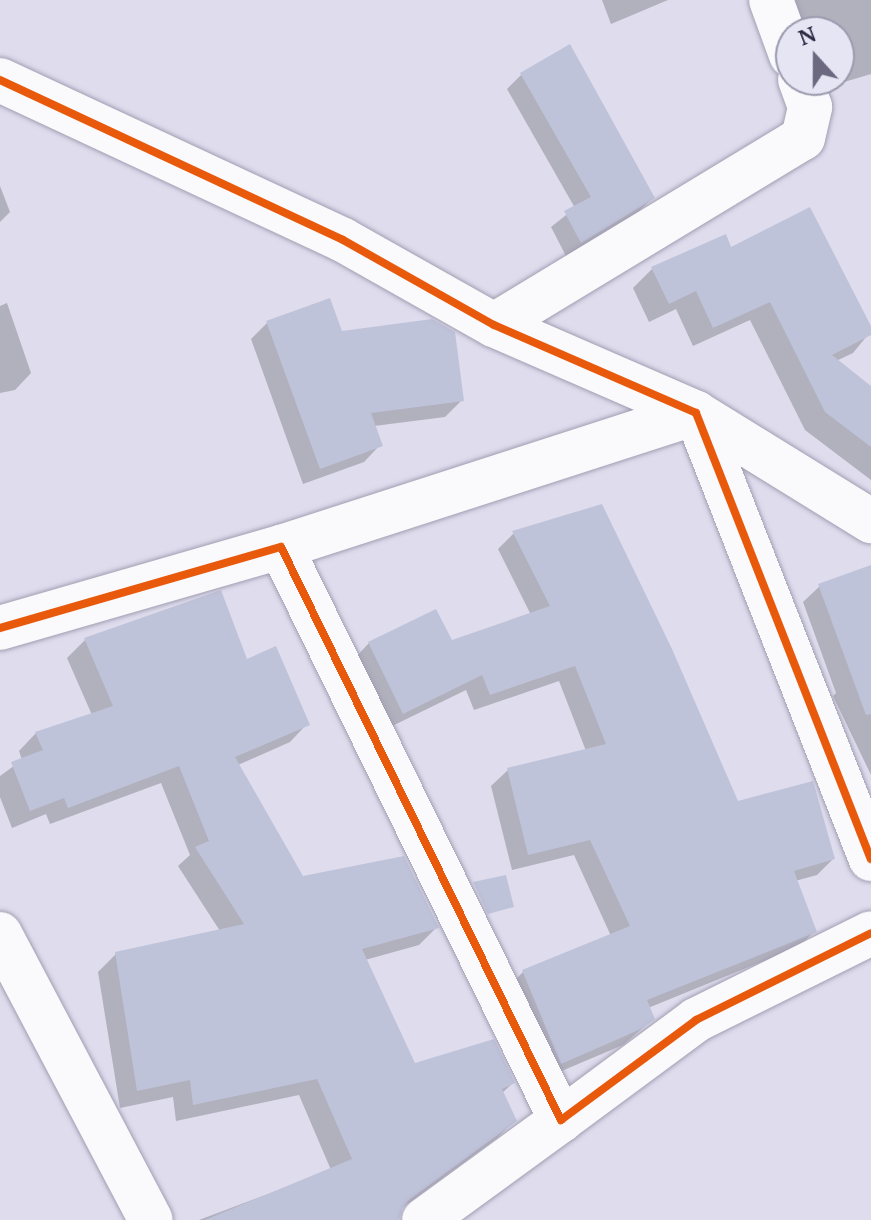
<!DOCTYPE html>
<html>
<head>
<meta charset="utf-8">
<style>
	body { margin:0 }
	#map { position:relative; width:871px; height:1220px; overflow:hidden; background:#dedced; font-family:"PT Serif",serif }
	div>[style] { position:absolute }
	.shadow>* { inset:0; background:#0003 }
	.building>* { inset:0; background:#bfc3da }
	.roads { filter:drop-shadow(0 0 2px #a19eb2) drop-shadow(0 0 2px #a19eb2) }
	.minor>* { height:44px; margin:-22px; padding:0 22px; transform-origin:22px; border-radius:22px; background:#fafafc }
	.cycleway>* { height:8px; margin:-4px; padding:0 4px; transform-origin:4px; border-radius:4px; background:#e8590c }
	span { translate:-50% -50%; white-space:nowrap; text-align:center; line-height:1.15; -webkit-text-stroke:6px #e6e5f4; paint-order:stroke }
	.north { position:absolute; left:775px; top:16px; width:80px; height:80px; box-sizing:border-box; background:#e6e5f4; border:2px solid #9c9aae; border-radius:50%; rotate:339deg; font-size:22px; font-weight:700; line-height:32px; text-align:center; color:#2d2945 }
	.north::after { content:''; display:block; margin:auto; width:28px; height:36px; background:#6b6880; clip-path:polygon(50% 0,100% 100%,50% 72%,0 100%) }
</style>
</head>
<body>
<div id="map">
	<div class="shadow">
		<i style="clip-path:polygon(602px 0,668px 0,611px 24px)"></i>
		<i style="clip-path:polygon(775px 0,871px 0,871px 74px,814px 91px,809px 80px,839px 80px,839px 32px,791px 32px)"></i>
		<i style="clip-path:polygon(522px 74px,653px 198px,638px 212px,566px 256px,551px 227px,575px 208px,507px 89px)"></i>
		<i style="clip-path:polygon(0 186px,10px 212px,0 222px)"></i>
		<i style="clip-path:polygon(730px 249px,871px 331px,853px 353px,836px 361px,871px 388px,871px 480px,805px 430px,750px 320px,693px 346px,676px 309px,649px 322px,633px 288px,652px 269px)"></i>
		<i style="clip-path:polygon(7px 303px,31px 373px,15px 390px,0 393px,0 306px)"></i>
		<i style="clip-path:polygon(268px 322px,340px 333px,462px 400px,445px 417px,374px 426px,380px 445px,364px 462px,303px 484px,251px 339px)"></i>
		<i style="clip-path:polygon(514px 533px,737px 804px,833px 859px,817px 875px,795px 881px,815px 931px,798px 947px,648px 1008px,653px 1019px,623px 1045px,545px 1078px,507px 988px,523px 972px,611px 936px,574px 855px,512px 870px,491px 786px,508px 770px,586px 751px,559px 681px,474px 710px,466px 690px,386px 729px,353px 660px,369px 643px,450px 643px,531px 615px,498px 549px)"></i>
		<i style="clip-path:polygon(871px 567px,871px 775px,833px 696px,836px 693px,803px 602px,820px 586px)"></i>
		<i style="clip-path:polygon(85px 640px,246px 661px,307px 724px,290px 742px,238px 765px,302px 878px,437px 927px,419px 945px,365px 960px,414px 1066px,513px 1083px,502px 1093px,515px 1120px,497px 1138px,399px 1210px,399px 1220px,199px 1220px,331px 1170px,299px 1095px,176px 1121px,173px 1097px,120px 1108px,98px 972px,116px 954px,220px 931px,178px 866px,190px 855px,161px 783px,50px 824px,46px 814px,12px 828px,0 797px,0 776px,22px 760px,19px 751px,36px 733px,92px 715px,67px 658px)"></i>
	</div>
	<div class="building">
		<i style="clip-path:polygon(570px 44px,655px 198px,581px 243px,564px 211px,591px 197px,520px 73px)"></i>
		<i style="clip-path:polygon(810px 207px,871px 326px,871px 335px,832px 355px,871px 386px,871px 447px,825px 412px,770px 302px,713px 328px,696px 291px,669px 304px,651px 267px,726px 234px,731px 247px)"></i>
		<i style="clip-path:polygon(330px 298px,342px 331px,432px 319px,455px 332px,464px 401px,371px 413px,383px 446px,320px 469px,266px 321px)"></i>
		<i style="clip-path:polygon(602px 504px,672px 649px,738px 801px,813px 781px,835px 859px,794px 871px,817px 932px,647px 1000px,655px 1019px,641px 1029px,561px 1064px,522px 970px,630px 926px,590px 840px,528px 855px,507px 768px,606px 744px,575px 666px,490px 695px,482px 675px,403px 714px,368px 642px,436px 609px,452px 640px,550px 606px,512px 531px)"></i>
		<i style="clip-path:polygon(871px 565px,871px 714px,866px 715px,818px 584px)"></i>
		<i style="clip-path:polygon(221px 590px,247px 659px,276px 646px,310px 725px,235px 757px,303px 876px,404px 856px,439px 928px,362px 949px,415px 1063px,494px 1039px,515px 1083px,502px 1089px,517px 1121px,409px 1200px,402px 1209px,399px 1220px,205px 1220px,352px 1159px,317px 1079px,193px 1105px,190px 1080px,137px 1091px,115px 952px,244px 924px,195px 847px,209px 841px,179px 766px,68px 808px,64px 798px,30px 811px,11px 762px,43px 750px,35px 732px,113px 706px,84px 638px)"></i>
		<i style="clip-path:polygon(506px 875px,514px 907px,488px 914px,473px 882px)"></i>
	</div>
	<div class="roads">
		<div class="minor">
			<i style="left:771px;top:0;width:59px;rotate:70deg"></i>
			<i style="left:0;top:80px;width:378px;rotate:25deg"></i>
			<i style="left:343px;top:240px;width:173px;rotate:29.4deg"></i>
			<i style="left:494px;top:325px;width:220px;rotate:23.5deg"></i>
			<i style="left:696px;top:413px;width:479px;rotate:68.6deg"></i>
			<i style="left:494px;top:325px;width:361px;rotate:-31.2deg"></i>
			<i style="left:803px;top:138px;width:32px;rotate:-77deg"></i>
			<i style="left:810px;top:107px;width:29px;rotate:-110deg"></i>
			<i style="left:281px;top:547px;width:436px;rotate:-17.9deg"></i>
			<i style="left:696px;top:413px;width:206px;rotate:31.7deg"></i>
			<i style="left:0;top:628px;width:292px;rotate:-16.1deg"></i>
			<i style="left:281px;top:547px;width:638px;rotate:63.96deg"></i>
			<i style="left:561px;top:1120px;width:168px;rotate:-36.5deg"></i>
			<i style="left:696px;top:1020px;width:195px;rotate:-26.4deg"></i>
			<i style="left:0;top:934px;width:323px;rotate:62.2deg"></i>
			<i style="left:424px;top:1220px;width:170px;rotate:-36.1deg"></i>
		</div>
	</div>
	<div class="cycleway">
		<i style="left:0;top:80px;width:378px;rotate:25deg"></i>
		<i style="left:343px;top:240px;width:173px;rotate:29.4deg"></i>
		<i style="left:494px;top:325px;width:220px;rotate:23.5deg"></i>
		<i style="left:696px;top:413px;width:479px;rotate:68.6deg"></i>
		<i style="left:0;top:628px;width:292px;rotate:-16.1deg"></i>
		<i style="left:281px;top:547px;width:638px;rotate:63.96deg"></i>
		<i style="left:561px;top:1120px;width:168px;rotate:-36.5deg"></i>
		<i style="left:696px;top:1020px;width:195px;rotate:-26.4deg"></i>
	</div>
	<div class="north">N</div>
</div>
</body>
</html>
